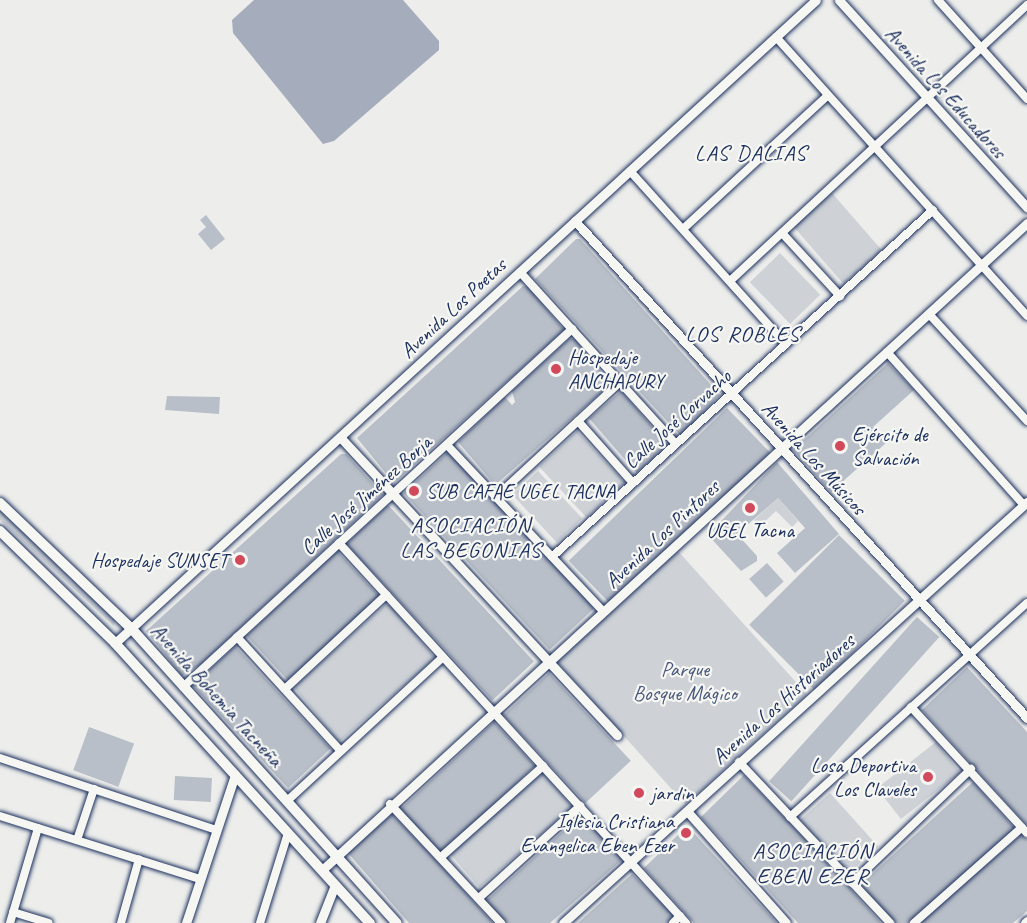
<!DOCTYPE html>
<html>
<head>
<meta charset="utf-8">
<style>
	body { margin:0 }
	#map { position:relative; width:1027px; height:923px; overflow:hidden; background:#edeeec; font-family:Caveat,sans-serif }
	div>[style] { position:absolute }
	.green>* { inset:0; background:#ced2d7; transform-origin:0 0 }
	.water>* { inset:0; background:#a5acbc }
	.building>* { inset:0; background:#b9bfc8; transform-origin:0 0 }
	.roads { filter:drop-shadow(0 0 2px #1b2f5e) drop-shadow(0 0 2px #1b2f5e) }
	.minor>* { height:8px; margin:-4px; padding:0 4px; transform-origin:4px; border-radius:4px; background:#f6f6f2 }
	.tertiary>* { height:9px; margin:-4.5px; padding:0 4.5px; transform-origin:4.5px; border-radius:4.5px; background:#f6f6f2 }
	.secondary>* { height:10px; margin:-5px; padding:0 5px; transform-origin:5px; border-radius:5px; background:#f6f6f2 }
	.dots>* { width:16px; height:16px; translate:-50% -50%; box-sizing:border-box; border:3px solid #f6f6f2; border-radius:50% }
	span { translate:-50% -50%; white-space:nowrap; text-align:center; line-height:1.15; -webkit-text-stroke:4.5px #f6f6f2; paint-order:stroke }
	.street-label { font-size:21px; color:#1b2f5e }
	.poi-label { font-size:21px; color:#1b2f5e }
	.left { translate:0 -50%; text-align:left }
	.right { translate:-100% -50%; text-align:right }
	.park-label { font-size:21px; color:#48587c }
	.neighbourhood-label { font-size:22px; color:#1b2f5e; letter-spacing:1.5px }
</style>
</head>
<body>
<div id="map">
	<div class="green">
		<i style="left:832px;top:193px;width:76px;height:51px;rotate:49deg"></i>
		<i style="left:780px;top:253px;width:58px;height:42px;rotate:46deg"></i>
		<i style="left:577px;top:431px;width:70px;height:52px;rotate:47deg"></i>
		<i style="left:538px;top:471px;width:65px;height:35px;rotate:47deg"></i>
		<i style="clip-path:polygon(778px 498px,798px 521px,792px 527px,776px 511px,760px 526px,754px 520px)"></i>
		<i style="clip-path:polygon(0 506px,115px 617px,114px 626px,0 520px)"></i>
		<i style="left:678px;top:551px;width:193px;height:164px;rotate:48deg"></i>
		<i style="clip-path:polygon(385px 605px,390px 605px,435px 658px,339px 742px,294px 687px)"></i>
		<i style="left:936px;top:742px;width:39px;height:75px;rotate:52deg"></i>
		<i style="left:542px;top:772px;width:46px;height:123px;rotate:49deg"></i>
		<i style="left:830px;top:793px;width:72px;height:40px;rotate:48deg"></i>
	</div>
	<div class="water">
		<i style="clip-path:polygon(254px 0,403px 0,439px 41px,439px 50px,334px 141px,323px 144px,233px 33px,232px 20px)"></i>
	</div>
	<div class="building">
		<i style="clip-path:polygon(206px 215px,225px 239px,211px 250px,198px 234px,206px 227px,200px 220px)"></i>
		<i style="clip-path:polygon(576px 239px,580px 239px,720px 395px,681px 436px,535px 279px)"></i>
		<i style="clip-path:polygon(523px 286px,528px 287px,564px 330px,394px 483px,357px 438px)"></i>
		<i style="clip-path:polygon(569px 339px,575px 339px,611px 384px,495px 485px,458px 442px,505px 397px,512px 405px,515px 402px,512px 391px)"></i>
		<i style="clip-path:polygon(888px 363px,914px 390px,873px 427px,887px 442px,831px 492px,793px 450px)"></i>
		<i style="left:621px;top:391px;width:72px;height:42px;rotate:49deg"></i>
		<i style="clip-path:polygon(167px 396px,220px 397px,219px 414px,165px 410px)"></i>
		<i style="left:727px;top:408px;width:62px;height:220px;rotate:46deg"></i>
		<i style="left:449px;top:451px;width:214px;height:62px;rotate:47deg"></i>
		<i style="clip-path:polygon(341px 454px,346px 454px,383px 495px,200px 665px,182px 676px,146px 631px)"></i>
		<i style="clip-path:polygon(777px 462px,839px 534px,795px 573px,777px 553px,805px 528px,778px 498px,737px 534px,757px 556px,757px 561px,741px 571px,708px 535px)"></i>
		<i style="left:388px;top:505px;width:214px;height:57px;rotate:47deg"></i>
		<i style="left:839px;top:535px;width:93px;height:127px;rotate:45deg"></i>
		<i style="left:337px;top:551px;width:62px;height:124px;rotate:47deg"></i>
		<i style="left:767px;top:563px;width:25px;height:24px;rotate:48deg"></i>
		<i style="left:917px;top:617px;width:30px;height:221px;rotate:42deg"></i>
		<i style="left:235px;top:646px;width:140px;height:58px;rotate:47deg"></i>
		<i style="clip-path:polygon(967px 667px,1027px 732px,1027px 825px,922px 710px)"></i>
		<i style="left:549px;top:673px;width:120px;height:62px;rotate:47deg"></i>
		<i style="left:494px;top:722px;width:60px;height:128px;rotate:47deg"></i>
		<i style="left:89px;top:727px;width:48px;height:46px;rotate:20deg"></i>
		<i style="clip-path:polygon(744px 775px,805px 839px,881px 923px,798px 923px,777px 900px,701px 817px)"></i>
		<i style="left:175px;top:776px;width:37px;height:24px;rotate:3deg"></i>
		<i style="clip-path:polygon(973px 782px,1015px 829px,908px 923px,893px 923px,859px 886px)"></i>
		<i style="clip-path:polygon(583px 813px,624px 858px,550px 923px,507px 923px,486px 901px)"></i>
		<i style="clip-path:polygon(392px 814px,435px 859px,493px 923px,409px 923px,348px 853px)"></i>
		<i style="clip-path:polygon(685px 828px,689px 828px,777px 923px,694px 923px,644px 868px)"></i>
		<i style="clip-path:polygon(1021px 835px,1027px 839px,1027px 911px,1013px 923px,919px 923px)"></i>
		<i style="clip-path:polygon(632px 874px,673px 914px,668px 923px,578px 923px)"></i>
	</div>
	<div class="roads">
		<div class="minor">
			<i style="left:938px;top:0;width:133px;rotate:48deg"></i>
			<i style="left:776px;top:37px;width:375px;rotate:48deg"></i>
			<i style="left:630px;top:171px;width:233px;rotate:48deg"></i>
			<i style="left:683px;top:229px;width:197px;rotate:-42.7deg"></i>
			<i style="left:782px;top:233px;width:86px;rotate:47.4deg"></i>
			<i style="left:520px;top:272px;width:232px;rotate:47.8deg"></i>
			<i style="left:730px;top:281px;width:405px;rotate:-42.9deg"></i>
			<i style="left:929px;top:314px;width:145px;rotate:47.5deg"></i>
			<i style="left:887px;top:352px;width:205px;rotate:48.2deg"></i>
			<i style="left:578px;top:421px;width:83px;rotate:48.4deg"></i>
			<i style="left:447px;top:445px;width:229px;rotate:46.8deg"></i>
			<i style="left:496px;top:497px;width:169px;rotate:-42.8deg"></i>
			<i style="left:339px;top:543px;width:515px;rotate:47.6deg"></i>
			<i style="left:552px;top:557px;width:515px;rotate:-42.33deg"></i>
			<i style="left:237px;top:637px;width:153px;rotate:47.7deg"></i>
			<i style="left:183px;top:687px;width:529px;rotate:-42.62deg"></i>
			<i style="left:286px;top:688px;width:137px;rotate:-42.9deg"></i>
			<i style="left:911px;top:707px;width:171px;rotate:47.4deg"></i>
			<i style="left:0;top:758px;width:228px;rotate:18.4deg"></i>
			<i style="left:739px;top:762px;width:221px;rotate:46.8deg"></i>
			<i style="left:287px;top:801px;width:212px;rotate:-42.7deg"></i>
			<i style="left:390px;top:804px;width:163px;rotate:47deg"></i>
			<i style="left:0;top:816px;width:210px;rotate:17.5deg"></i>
			<i style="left:790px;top:817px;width:319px;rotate:-42.1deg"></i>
			<i style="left:77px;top:840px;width:54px;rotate:-71.6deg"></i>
			<i style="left:441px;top:857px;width:137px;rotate:-41.7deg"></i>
			<i style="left:852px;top:883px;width:165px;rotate:-43.8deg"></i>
			<i style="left:479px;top:898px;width:137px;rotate:-42.3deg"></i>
			<i style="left:13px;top:912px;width:37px;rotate:17deg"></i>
			<i style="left:10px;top:923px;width:99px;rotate:-73.6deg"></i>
			<i style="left:121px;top:923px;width:66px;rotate:-74.3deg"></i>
			<i style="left:260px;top:923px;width:94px;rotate:-72.7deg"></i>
			<i style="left:673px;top:923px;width:10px;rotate:-45deg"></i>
			<i style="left:914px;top:923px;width:144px;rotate:-41.6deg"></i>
		</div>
		<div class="tertiary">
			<i style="left:839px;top:0;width:280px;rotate:47.8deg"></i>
			<i style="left:575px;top:221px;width:672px;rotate:47.71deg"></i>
			<i style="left:340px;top:437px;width:407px;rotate:47.1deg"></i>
			<i style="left:115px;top:643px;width:951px;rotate:-42.53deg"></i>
			<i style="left:687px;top:811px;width:149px;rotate:48.5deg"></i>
			<i style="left:322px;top:870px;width:957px;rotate:-42.54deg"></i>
			<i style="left:186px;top:923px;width:156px;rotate:-71.7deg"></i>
			<i style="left:320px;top:923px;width:41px;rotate:-68.5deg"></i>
			<i style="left:563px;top:923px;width:627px;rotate:-42.22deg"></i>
			<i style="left:1025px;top:923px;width:3px;rotate:-45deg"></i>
		</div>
		<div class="secondary">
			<i style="left:0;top:503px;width:181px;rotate:43.7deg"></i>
			<i style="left:131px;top:628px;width:397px;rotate:48deg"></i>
			<i style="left:0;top:531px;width:161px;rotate:44.2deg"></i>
			<i style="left:115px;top:643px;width:379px;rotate:47.7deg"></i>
		</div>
	</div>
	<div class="dots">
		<i style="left:556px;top:369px;background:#d1495b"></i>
		<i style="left:840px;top:446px;background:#d1495b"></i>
		<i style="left:414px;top:491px;background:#d1495b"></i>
		<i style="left:750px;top:508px;background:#d1495b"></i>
		<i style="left:240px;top:560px;background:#d1495b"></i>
		<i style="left:928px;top:777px;background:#d1495b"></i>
		<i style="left:639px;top:793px;background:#d1495b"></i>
		<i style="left:686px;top:833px;background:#d1495b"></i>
	</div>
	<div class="street-label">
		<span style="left:946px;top:92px;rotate:48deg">Avenida Los Educadores</span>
		<span style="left:453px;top:308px;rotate:-43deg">Avenida Los Poetas</span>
		<span style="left:677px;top:419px;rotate:-42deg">Calle José Corvacho</span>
		<span style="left:814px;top:458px;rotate:48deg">Avenida Los Músicos</span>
		<span style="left:366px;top:495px;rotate:-42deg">Calle José Jiménez Borja</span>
		<span style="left:662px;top:534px;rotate:-43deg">Avenida Los Pintores</span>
		<span style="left:217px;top:695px;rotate:48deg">Avenida Bohemia Tacneña</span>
		<span style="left:783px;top:699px;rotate:-42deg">Avenida Los Historiadores</span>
	</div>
	<div class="poi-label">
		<span class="left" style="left:568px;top:369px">Hospedaje<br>ANCHAPURY</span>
		<span class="left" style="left:852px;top:446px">Ejército de<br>Salvación</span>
		<span class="left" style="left:426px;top:491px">SUB CAFAE UGEL TACNA</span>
		<span style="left:750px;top:530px">UGEL Tacna</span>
		<span class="right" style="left:228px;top:560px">Hospedaje SUNSET</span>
		<span class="right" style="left:916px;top:777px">Losa Deportiva<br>Los Claveles</span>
		<span class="left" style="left:651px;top:793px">jardin</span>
		<span class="right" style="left:674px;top:833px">Iglesia Cristiana<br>Evangelica Eben Ezer</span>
	</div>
	<div class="park-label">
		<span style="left:685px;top:681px">Parque<br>Bosque Mágico</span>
	</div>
	<div class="neighbourhood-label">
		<span style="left:751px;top:154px">LAS DALIAS</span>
		<span style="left:743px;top:335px">LOS ROBLES</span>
		<span style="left:471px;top:538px">ASOCIACIÓN<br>LAS BEGONIAS</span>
		<span style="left:813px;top:864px">ASOCIACIÓN<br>EBEN EZER</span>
	</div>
</div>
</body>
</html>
